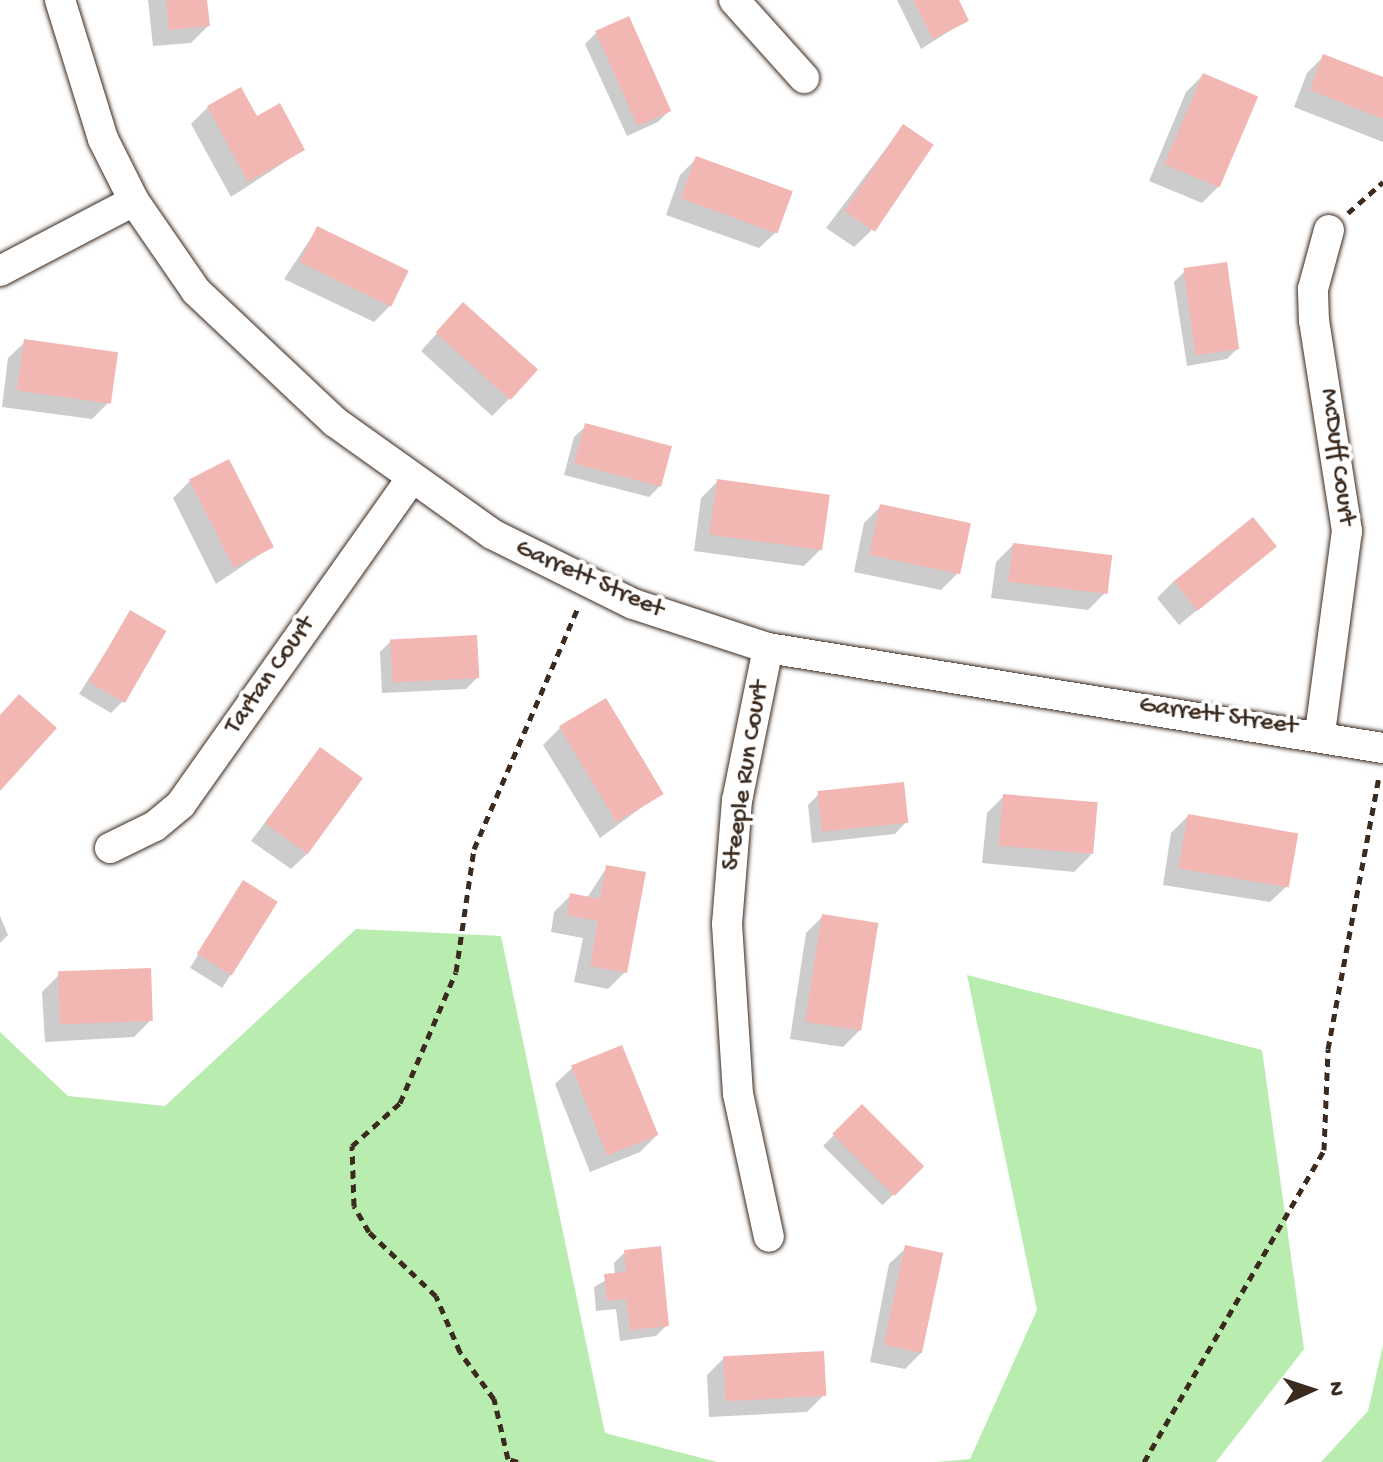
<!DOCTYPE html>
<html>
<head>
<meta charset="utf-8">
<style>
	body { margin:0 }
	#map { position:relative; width:1383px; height:1462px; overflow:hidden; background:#fff; font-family:"Gochi Hand",sans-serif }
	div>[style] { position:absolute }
	.green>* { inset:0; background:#b8edaf }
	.shadow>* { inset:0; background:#0003; transform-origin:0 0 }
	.building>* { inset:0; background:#f2b7b3; transform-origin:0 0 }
	.path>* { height:5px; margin-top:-2.5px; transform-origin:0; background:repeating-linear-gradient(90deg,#3b2a1e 0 8px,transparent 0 14px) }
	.roads { filter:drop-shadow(0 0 2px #3b2a1e) drop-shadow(0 0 2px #3b2a1e) }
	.minor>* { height:30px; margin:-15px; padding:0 15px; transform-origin:15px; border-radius:15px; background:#fff }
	span { translate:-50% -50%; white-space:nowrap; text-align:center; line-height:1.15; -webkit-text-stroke:8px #fff; paint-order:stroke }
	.street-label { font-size:26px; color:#3b2a1e }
	.north { position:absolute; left:1271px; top:1350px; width:80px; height:80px; -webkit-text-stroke:6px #fff; paint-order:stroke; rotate:87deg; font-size:22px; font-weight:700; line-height:32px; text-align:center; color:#3b2a1e }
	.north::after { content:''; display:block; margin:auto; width:28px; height:36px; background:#3b2a1e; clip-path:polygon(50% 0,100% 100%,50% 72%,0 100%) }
</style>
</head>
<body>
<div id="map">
	<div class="green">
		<i style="clip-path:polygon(356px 929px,501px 936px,605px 1433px,717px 1462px,0 1462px,0 1032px,68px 1096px,165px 1106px)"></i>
		<i style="clip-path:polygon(967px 975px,1262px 1050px,1304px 1349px,1216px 1462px,936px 1462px,970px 1459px,1037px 1310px)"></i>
		<i style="clip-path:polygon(1383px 1345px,1383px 1462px,1321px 1462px,1368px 1411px)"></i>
	</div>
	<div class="shadow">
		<i style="clip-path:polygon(148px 0,205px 0,208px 26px,191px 43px,153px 46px)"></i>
		<i style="clip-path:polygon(897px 0,956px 0,967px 20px,921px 49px)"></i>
		<i style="clip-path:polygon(596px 33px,669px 111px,658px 122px,627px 136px,585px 44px)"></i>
		<i style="clip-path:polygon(1324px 56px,1383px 79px,1383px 142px,1294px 107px,1307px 73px)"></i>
		<i style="clip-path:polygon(1203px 75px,1219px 186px,1202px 203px,1149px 181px,1186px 92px)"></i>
		<i style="clip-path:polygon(208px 107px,257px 118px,303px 150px,231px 197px,191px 124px)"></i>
		<i style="clip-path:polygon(903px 126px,871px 231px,854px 247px,826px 228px)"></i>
		<i style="clip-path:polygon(697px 158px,776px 232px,759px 248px,666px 215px,680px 175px)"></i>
		<i style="clip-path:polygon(317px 229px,390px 306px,374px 322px,284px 279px)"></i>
		<i style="clip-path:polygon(1185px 271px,1238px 348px,1227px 359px,1187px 366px,1174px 282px)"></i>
		<i style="clip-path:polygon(447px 322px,509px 399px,492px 416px,421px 351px)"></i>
		<i style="clip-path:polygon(25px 342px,109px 402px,92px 419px,2px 407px,8px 358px)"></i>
		<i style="clip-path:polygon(586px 426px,660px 486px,649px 497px,564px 475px,574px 437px)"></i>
		<i style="clip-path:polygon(190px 481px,271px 547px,216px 584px,173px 498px)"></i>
		<i style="clip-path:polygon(718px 481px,821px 549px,804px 566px,694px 551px,701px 498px)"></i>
		<i style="clip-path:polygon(881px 506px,958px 573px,941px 590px,854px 572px,864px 523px)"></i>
		<i style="clip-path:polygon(1013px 545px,1105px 593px,1088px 610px,991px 598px,996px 562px)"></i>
		<i style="clip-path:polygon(1274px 547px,1179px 625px,1157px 598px,1174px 581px)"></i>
		<i style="clip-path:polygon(131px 612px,122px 702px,111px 713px,79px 694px)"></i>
		<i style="clip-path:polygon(391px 641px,477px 678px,466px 689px,382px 693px,380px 652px)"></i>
		<i style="clip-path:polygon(560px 728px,661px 793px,600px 838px,543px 745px)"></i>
		<i style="clip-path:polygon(320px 750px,308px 853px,291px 869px,251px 841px)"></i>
		<i style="clip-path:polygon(819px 794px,906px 822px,895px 834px,812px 843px,808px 805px)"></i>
		<i style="clip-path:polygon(1004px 796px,1091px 855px,1074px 872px,982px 863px,987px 813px)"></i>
		<i style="clip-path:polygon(1188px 816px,1287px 886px,1270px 902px,1163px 885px,1171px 833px)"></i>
		<i style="clip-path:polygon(607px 867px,625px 972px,608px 989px,574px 982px,583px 938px,551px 932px,554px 912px,571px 895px,587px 898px)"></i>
		<i style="left:243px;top:883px;width:38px;height:100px;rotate:32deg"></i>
		<i style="clip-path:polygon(0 916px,8px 935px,0 943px)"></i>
		<i style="clip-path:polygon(823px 916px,860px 1030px,843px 1047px,790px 1039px,806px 933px)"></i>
		<i style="clip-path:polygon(59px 975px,151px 1020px,134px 1037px,45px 1042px,42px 992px)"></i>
		<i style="clip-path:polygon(572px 1068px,657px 1135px,640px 1152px,590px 1172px,555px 1084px)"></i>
		<i style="left:862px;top:1107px;width:84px;height:55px;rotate:45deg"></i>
		<i style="clip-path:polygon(906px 1248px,922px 1352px,905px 1369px,870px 1362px,889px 1264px)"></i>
		<i style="clip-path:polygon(625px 1252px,667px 1325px,656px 1336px,620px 1341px,616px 1309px,596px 1311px,594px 1287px,615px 1275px,614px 1263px)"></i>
		<i style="clip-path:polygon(724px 1358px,824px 1395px,807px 1412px,709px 1417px,707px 1375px)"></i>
	</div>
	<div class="building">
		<i style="clip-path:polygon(166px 0,207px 0,210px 26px,169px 30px)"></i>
		<i style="clip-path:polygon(913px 0,959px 0,969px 21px,933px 39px)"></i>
		<i style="left:629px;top:16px;width:104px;height:37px;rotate:66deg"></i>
		<i style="clip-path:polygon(1323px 54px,1383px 77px,1383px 119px,1310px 90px)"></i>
		<i style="left:1203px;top:73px;width:60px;height:99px;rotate:23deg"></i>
		<i style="clip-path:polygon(241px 87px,257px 116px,280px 103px,305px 150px,248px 182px,207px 106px)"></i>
		<i style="left:903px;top:124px;width:37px;height:105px;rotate:34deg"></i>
		<i style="left:696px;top:156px;width:103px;height:45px;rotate:20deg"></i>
		<i style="left:317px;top:226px;width:102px;height:40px;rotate:26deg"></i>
		<i style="left:1227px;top:262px;width:88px;height:44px;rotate:82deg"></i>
		<i style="left:463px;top:302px;width:101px;height:41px;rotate:42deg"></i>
		<i style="left:24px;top:339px;width:95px;height:52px;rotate:8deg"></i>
		<i style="left:585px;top:423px;width:90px;height:42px;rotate:15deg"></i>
		<i style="left:229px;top:459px;width:99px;height:45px;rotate:63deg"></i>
		<i style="left:717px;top:479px;width:114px;height:56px;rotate:8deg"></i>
		<i style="left:880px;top:504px;width:93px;height:52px;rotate:12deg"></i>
		<i style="left:1253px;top:517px;width:38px;height:102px;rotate:51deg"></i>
		<i style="left:1013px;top:543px;width:100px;height:39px;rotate:7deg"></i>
		<i style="left:130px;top:610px;width:42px;height:83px;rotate:30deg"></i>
		<i style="left:477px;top:635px;width:43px;height:87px;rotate:87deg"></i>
		<i style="clip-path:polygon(19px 694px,57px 728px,0 791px,0 715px)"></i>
		<i style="left:606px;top:698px;width:112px;height:55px;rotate:59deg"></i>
		<i style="left:320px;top:747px;width:53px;height:94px;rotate:36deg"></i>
		<i style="left:904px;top:782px;width:41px;height:87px;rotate:84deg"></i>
		<i style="left:1003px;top:794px;width:95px;height:52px;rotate:5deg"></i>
		<i style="left:1188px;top:814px;width:112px;height:55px;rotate:10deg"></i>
		<i style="clip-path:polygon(606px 865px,646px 872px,627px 973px,590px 966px,598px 921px,567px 915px,570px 893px,600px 899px)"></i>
		<i style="left:243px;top:880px;width:41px;height:87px;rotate:32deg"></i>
		<i style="left:822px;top:914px;width:57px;height:109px;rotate:9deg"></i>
		<i style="left:151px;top:968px;width:53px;height:93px;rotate:88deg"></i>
		<i style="left:622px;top:1045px;width:97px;height:55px;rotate:68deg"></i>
		<i style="left:862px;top:1104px;width:88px;height:42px;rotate:45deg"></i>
		<i style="left:905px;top:1245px;width:39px;height:102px;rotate:12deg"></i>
		<i style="clip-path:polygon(661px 1246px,669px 1326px,630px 1330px,626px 1299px,607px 1301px,604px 1274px,626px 1272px,624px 1250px)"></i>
		<i style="left:824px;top:1351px;width:45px;height:101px;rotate:87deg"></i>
	</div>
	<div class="path">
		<i style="left:1348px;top:213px;width:47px;rotate:-41.5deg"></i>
		<i style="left:518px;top:1462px;width:10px;rotate:-163deg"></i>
		<i style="left:508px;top:1459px;width:62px;rotate:-103.1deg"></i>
		<i style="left:494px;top:1399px;width:58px;rotate:-125.9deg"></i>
		<i style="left:460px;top:1352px;width:61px;rotate:-113.2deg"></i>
		<i style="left:436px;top:1296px;width:93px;rotate:-136.3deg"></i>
		<i style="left:369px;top:1232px;width:30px;rotate:-120deg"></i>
		<i style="left:354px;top:1206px;width:60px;rotate:-91.9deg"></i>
		<i style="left:352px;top:1146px;width:64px;rotate:-41.9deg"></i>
		<i style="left:400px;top:1103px;width:142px;rotate:-66.9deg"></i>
		<i style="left:456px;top:972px;width:124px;rotate:-81.7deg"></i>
		<i style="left:474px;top:849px;width:262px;rotate:-66.7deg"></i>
		<i style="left:1144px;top:1462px;width:360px;rotate:-60deg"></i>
		<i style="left:1324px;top:1150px;width:101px;rotate:-87.7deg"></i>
		<i style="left:1328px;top:1049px;width:277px;rotate:-79.4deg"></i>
	</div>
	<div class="roads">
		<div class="minor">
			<i style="left:60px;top:0;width:145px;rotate:72.8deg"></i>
			<i style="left:103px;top:139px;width:69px;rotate:63.4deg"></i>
			<i style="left:134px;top:201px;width:109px;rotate:55.4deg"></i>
			<i style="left:196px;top:291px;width:191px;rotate:43.3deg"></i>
			<i style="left:335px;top:422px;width:193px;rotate:35.5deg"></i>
			<i style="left:492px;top:534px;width:157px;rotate:26.4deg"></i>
			<i style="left:633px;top:604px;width:142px;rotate:18.1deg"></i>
			<i style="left:768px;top:648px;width:623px;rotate:9.24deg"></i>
			<i style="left:734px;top:0;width:105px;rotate:48.1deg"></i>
			<i style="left:0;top:271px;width:151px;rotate:-27.6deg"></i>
			<i style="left:768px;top:648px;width:155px;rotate:101.5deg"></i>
			<i style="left:737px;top:800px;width:124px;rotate:94.6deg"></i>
			<i style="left:727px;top:924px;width:170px;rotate:86.3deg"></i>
			<i style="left:738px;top:1094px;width:146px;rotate:77.8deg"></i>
			<i style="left:1320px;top:733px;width:204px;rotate:-82.4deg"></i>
			<i style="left:1347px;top:531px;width:213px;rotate:-98.9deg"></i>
			<i style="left:1314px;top:321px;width:32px;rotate:-92deg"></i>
			<i style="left:1313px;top:289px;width:61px;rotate:-74.8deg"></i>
			<i style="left:110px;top:848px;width:50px;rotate:-26.1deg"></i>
			<i style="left:155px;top:826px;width:34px;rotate:-40deg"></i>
			<i style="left:181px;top:804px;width:397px;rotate:-54.7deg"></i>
		</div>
	</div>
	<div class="street-label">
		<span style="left:1336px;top:457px;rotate:82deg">McDuff Court</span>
		<span style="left:589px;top:580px;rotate:24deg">Garrett Street</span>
		<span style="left:271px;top:676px;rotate:-55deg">Tartan Court</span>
		<span style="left:1218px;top:717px;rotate:8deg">Garrett Street</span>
		<span style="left:747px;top:776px;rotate:-81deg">Steeple Run Court</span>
	</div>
	<div class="north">N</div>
</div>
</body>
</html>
